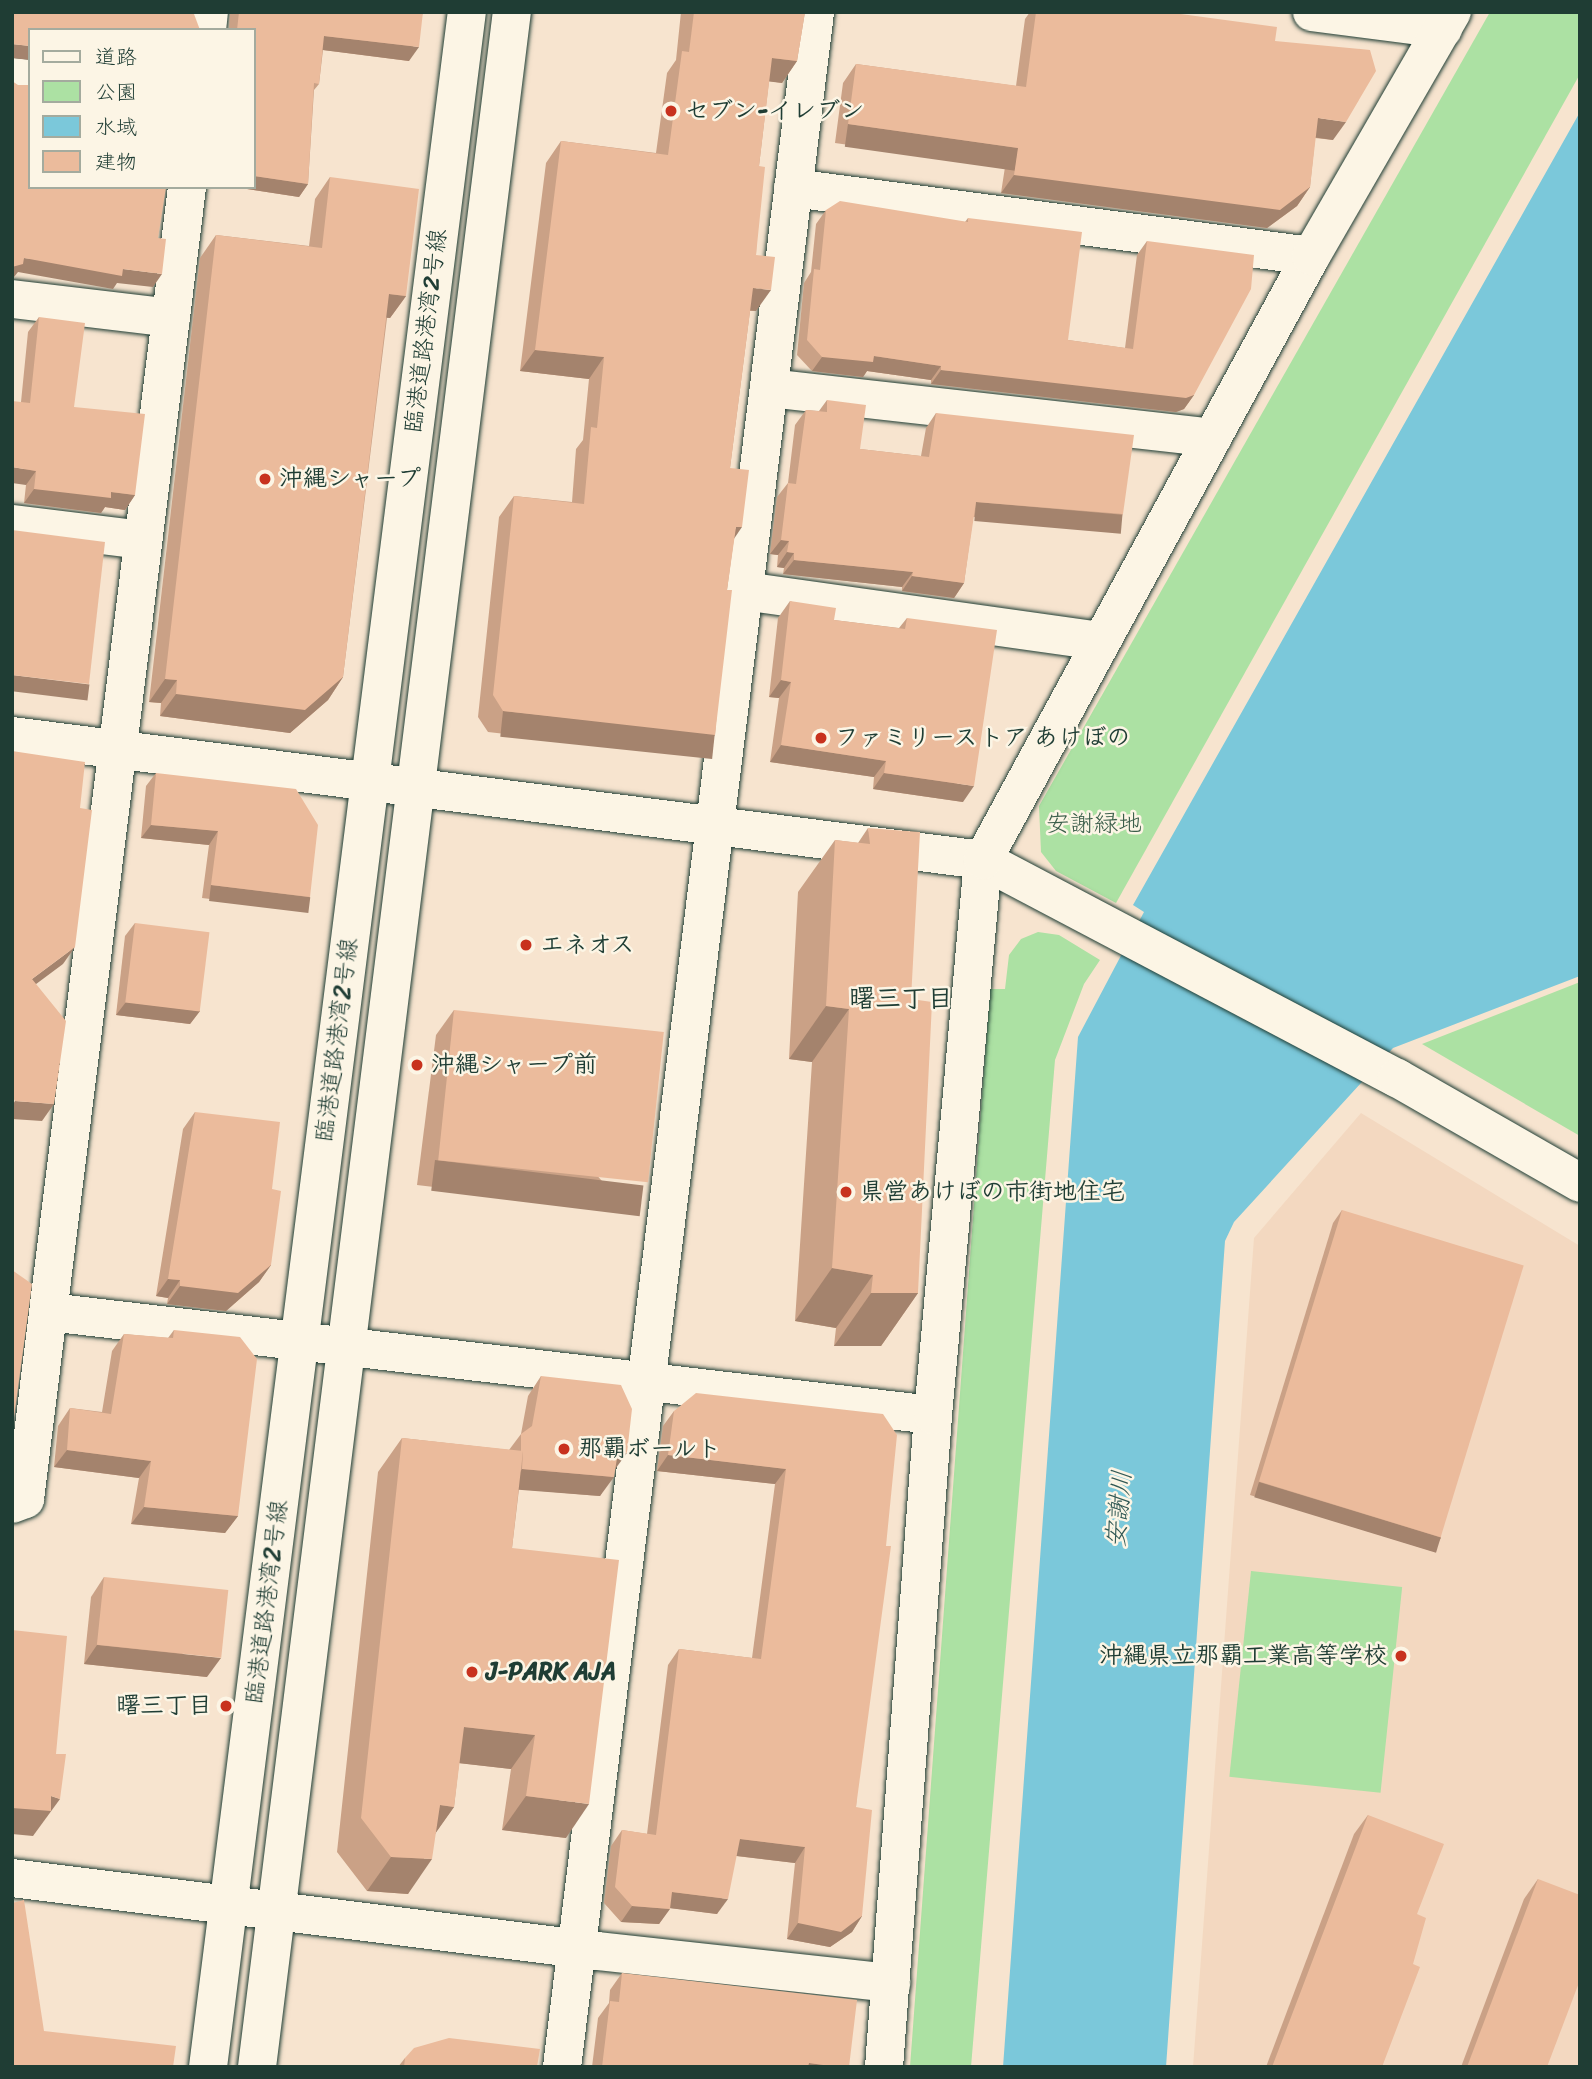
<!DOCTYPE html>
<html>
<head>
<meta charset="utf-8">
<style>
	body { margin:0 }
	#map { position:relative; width:1592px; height:2079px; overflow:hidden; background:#f7e4cf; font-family:Sriracha,"Klee One",sans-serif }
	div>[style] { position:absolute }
	.built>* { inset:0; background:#f3d8c0 }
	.green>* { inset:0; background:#ace1a3; transform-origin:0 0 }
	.water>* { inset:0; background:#7bc8da }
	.roads { filter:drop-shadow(0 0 2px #1f3d34) drop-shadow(0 0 2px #1f3d34) }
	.minor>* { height:38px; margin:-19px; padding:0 19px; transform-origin:19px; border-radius:19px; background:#fcf5e5 }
	.wall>* { inset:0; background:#caa186 }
	.shaded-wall>* { inset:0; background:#a4836d; transform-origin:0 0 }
	.building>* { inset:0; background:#ebbb9c; transform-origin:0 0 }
	.dots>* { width:19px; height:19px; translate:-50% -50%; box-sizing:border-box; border:4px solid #fcf5e5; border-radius:50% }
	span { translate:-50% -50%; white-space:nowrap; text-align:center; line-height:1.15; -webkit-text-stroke:5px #fcf5e5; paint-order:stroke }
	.poi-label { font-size:24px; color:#1f3d34; font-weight:700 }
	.left { translate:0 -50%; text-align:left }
	.right { translate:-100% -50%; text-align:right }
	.street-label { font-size:24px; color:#1f3d34 }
	.park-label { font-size:24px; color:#3b5e4a }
	.neighbourhood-label { font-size:26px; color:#1f3d34; font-weight:700 }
	.water-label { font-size:26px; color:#315955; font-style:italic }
	.frame { position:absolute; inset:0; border:14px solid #1f3d34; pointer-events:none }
	.legend { position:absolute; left:28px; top:28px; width:228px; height:161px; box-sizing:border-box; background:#fcf5e5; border:2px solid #a4ab9e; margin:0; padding:9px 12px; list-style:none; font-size:21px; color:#1f3d34 }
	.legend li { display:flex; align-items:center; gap:14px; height:35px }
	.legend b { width:35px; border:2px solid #a4ab9e }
</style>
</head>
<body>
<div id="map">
	<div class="built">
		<i style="clip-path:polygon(1361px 1113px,1580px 1246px,1580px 2067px,1193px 2067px,1254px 1238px)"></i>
	</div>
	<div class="green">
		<i style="clip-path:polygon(1490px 12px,1580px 12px,1580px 74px,1116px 903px,1056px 871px,1041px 852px,1039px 806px)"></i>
		<i style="clip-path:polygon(1038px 932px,1059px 935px,1100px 960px,1084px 984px,1055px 1060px,971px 2067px,910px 2067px,990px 989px,1005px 989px,1009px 955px,1021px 939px)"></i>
		<i style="clip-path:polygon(1580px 982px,1580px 1136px,1422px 1044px)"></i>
		<i style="left:1251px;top:1571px;width:152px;height:207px;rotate:6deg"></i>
	</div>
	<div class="water">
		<i style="clip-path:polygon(1580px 112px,1580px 976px,1393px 1048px,1234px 1222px,1225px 1241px,1166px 2067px,1003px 2067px,1078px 1037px,1144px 912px,1133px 905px)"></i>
	</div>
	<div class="roads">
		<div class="minor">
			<i style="left:1312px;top:12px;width:132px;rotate:7.4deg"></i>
			<i style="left:207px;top:30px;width:18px;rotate:-84deg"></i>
			<i style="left:12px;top:77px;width:18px;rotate:6deg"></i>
			<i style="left:793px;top:188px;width:522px;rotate:7.48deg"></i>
			<i style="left:12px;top:299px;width:160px;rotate:6.8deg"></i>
			<i style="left:769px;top:388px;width:446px;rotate:6.4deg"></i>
			<i style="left:12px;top:524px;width:132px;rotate:7deg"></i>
			<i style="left:744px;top:591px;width:359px;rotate:8deg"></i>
			<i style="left:12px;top:736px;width:979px;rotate:7.28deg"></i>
			<i style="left:983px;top:860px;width:468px;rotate:27.8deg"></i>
			<i style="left:1397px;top:1078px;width:211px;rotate:29.8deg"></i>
			<i style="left:49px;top:1312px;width:890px;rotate:6.65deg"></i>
			<i style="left:12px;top:1504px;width:14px;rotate:-21deg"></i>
			<i style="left:25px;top:1499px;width:1322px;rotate:-82.96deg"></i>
			<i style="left:12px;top:1878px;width:590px;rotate:7.11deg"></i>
			<i style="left:597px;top:1951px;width:296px;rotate:6.2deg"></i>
			<i style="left:208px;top:2067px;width:2071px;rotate:-82.82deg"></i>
			<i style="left:257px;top:2067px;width:2071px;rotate:-82.93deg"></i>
			<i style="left:562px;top:2067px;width:2071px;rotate:-82.98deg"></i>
			<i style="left:884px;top:2067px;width:654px;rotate:-85.7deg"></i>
			<i style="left:933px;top:1415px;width:557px;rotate:-84.85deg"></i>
			<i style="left:983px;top:860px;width:687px;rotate:-61.5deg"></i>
			<i style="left:1311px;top:256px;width:282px;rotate:-60deg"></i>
		</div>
	</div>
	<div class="wall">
		<i style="clip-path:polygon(230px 12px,423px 12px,409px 61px,323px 50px,319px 84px,314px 90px,308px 184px,299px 197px,234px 187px,254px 187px,254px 30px,229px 30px)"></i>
		<i style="clip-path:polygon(681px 12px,805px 12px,797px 61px,782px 83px,769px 81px,759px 166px,756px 255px,756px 311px,750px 311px,730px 468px,734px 538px,727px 590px,715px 735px,700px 756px,488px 732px,478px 717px,499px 517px,514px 496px,572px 502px,576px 449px,583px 440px,589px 379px,520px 371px,546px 163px,561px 141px,656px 153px,667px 73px,676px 60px)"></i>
		<i style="clip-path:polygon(1030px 12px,1166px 12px,1275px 41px,1333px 140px,1315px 138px,1310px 187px,1297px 206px,1267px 228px,1001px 193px,1005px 167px,835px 143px,843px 83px,856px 64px,1016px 86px,1025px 19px)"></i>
		<i style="clip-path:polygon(330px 177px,406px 296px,390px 318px,387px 318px,343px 677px,328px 700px,290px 733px,160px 716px,161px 703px,149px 702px,200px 258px,216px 235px,309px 246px,315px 199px)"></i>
		<i style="clip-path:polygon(826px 210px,965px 222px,968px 218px,1068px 340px,1125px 348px,1137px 255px,1147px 241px,1194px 395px,1184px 409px,1176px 412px,931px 384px,931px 380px,867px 371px,863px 377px,812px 371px,797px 355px,804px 283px,811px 272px,816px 224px)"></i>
		<i style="clip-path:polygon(39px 317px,74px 407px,135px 495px,125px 510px,105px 507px,101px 513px,24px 503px,26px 485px,21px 402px,28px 332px)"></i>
		<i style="clip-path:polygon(827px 400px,860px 449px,921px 456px,926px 428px,936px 413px,1123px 514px,1112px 529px,973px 517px,964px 583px,954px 598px,902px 591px,902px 587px,783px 574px,784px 568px,777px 567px,778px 555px,770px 554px,777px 497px,788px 483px,795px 425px,806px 410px,819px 411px)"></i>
		<i style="clip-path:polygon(790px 601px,834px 620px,899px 628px,907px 618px,963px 802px,873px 789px,874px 777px,770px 762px,779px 698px,769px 697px,778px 618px)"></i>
		<i style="clip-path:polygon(156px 773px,310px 897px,301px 910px,202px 898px,209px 845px,141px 838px,146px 786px)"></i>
		<i style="clip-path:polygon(868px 828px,911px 999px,918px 1293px,881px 1346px,834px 1346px,836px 1328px,795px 1321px,812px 1062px,789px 1059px,798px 892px,835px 840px,858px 843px)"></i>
		<i style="clip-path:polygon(135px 923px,200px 1011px,190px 1024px,116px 1015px,125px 936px)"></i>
		<i style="clip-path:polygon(454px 1010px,627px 1210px,417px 1185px,436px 1035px)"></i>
		<i style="clip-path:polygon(195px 1112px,272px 1189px,271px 1265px,259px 1282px,226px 1311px,167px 1304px,168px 1298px,156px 1296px,183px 1129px)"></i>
		<i style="clip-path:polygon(1342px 1210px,1441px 1538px,1432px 1551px,1250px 1495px,1333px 1223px)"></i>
		<i style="clip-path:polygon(174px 1330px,238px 1516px,225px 1533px,131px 1524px,139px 1478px,54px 1467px,58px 1426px,70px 1408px,102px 1412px,112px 1351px,124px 1334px,168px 1338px)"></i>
		<i style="clip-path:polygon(541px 1376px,615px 1469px,600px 1496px,519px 1489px,512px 1548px,566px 1838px,502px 1830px,511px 1769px,459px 1763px,454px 1807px,436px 1832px,408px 1894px,367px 1891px,337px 1852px,378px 1472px,402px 1438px,509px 1450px,521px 1434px,528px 1396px)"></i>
		<i style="clip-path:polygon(674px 1411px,883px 1414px,856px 1807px,862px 1916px,852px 1932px,830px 1947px,787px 1939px,795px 1863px,736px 1856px,717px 1914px,670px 1908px,659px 1924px,621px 1922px,604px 1903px,611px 1846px,622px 1830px,647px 1834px,668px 1665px,679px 1649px,752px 1658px,775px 1484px,657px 1471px,663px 1426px)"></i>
		<i style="clip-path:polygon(104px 1577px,207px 1677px,84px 1664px,91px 1597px)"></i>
		<i style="clip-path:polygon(1368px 1815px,1417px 1914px,1382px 2067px,1266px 2067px,1354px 1834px)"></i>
		<i style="clip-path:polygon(1538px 1879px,1547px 2067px,1461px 2067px,1524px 1899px)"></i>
		<i style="clip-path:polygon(622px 1973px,849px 2067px,592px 2067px,598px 2018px,609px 2003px,610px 1990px)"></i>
		<i style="clip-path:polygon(405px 2058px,537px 2067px,398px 2067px)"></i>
	</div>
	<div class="shaded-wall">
		<i style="clip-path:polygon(324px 36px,419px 47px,409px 61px,315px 49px)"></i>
		<i style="clip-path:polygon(12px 44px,30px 46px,30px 60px,12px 58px)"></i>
		<i style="clip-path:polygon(772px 58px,797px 61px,782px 83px,757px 80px)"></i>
		<i style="clip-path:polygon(1318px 118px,1346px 122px,1333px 140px,1305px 136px)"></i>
		<i style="left:848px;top:124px;width:172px;height:23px;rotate:8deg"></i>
		<i style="clip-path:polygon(1014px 175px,1310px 187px,1297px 206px,1267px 228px,1001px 193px)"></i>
		<i style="clip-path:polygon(254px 176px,308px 184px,299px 197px,234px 187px,254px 187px)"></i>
		<i style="clip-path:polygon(24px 258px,123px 269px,162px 274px,153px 287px,117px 283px,113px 289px,18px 272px,14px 277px,12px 278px,12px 267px)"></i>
		<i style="clip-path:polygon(753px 288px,771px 290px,756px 311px,738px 309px)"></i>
		<i style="clip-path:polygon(389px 294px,406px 296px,390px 318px,374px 316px)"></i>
		<i style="clip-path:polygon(535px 350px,604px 357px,589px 379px,520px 371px)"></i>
		<i style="clip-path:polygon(874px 356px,941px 366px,931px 380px,867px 371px,863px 377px,812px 371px,822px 357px)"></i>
		<i style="clip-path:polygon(941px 370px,1194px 395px,1184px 409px,1176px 412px,931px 384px)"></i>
		<i style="clip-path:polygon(12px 467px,36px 471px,26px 485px,12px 483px)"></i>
		<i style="clip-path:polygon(34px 489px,111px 492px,135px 495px,125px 510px,105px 507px,101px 513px,24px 503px)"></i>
		<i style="left:976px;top:502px;width:147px;height:19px;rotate:5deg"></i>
		<i style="clip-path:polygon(736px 527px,742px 527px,727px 549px)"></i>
		<i style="clip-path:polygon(781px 540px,789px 541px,778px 555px,770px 554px)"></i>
		<i style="clip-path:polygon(787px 552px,794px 553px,784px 568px,777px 567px)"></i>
		<i style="clip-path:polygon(794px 560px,913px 572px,902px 587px,783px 574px)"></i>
		<i style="clip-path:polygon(912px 576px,964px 583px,954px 598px,902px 591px)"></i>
		<i style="left:12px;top:675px;width:78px;height:16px;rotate:7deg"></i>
		<i style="clip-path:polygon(343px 677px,328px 700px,290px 733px,160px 716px,176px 694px)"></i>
		<i style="clip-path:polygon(165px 679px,177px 680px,161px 703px,149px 702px)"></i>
		<i style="clip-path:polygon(781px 680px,791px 682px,779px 698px,769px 697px)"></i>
		<i style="left:503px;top:711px;width:213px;height:26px;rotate:6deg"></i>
		<i style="clip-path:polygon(781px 745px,886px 761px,874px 777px,770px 762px)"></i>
		<i style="clip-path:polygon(884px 773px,974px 786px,963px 802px,873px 789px)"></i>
		<i style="clip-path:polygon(151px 825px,218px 831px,209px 845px,141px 838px)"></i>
		<i style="left:211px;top:885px;width:100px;height:16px;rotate:7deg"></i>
		<i style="clip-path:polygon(75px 947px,63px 964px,20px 996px,32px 979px)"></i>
		<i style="clip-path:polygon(126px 1002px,200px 1011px,190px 1024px,116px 1015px)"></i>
		<i style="clip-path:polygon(826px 1006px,849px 1009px,812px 1062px,789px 1059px)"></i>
		<i style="clip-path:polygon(15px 1101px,54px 1104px,42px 1121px,12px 1119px,12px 1106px)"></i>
		<i style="left:435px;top:1160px;width:210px;height:31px;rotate:7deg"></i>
		<i style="clip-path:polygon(271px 1265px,259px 1282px,226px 1311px,167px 1304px,180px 1286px)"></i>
		<i style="clip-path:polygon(832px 1268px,873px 1275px,836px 1328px,795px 1321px)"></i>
		<i style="clip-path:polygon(168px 1279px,180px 1280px,168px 1298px,156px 1296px)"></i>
		<i style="clip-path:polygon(871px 1293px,918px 1293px,881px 1346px,834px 1346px)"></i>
		<i style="clip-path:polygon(67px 1450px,151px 1461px,139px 1478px,54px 1467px)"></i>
		<i style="clip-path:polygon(618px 1452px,627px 1453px,613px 1472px)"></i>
		<i style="clip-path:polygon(668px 1455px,786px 1469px,775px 1484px,657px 1471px)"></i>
		<i style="clip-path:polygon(522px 1469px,614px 1477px,600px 1496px,509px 1489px)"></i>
		<i style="left:1259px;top:1482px;width:190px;height:16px;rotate:17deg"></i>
		<i style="clip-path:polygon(144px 1507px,238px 1516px,225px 1533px,131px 1524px)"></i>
		<i style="clip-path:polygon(97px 1645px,221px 1658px,207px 1677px,84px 1664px)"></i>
		<i style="clip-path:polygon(464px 1727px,535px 1735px,511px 1769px,440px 1761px)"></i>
		<i style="clip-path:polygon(51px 1796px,60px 1799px,33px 1836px,12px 1834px,12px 1808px)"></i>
		<i style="clip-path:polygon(526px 1796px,589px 1804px,566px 1838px,502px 1830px)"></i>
		<i style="clip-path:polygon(440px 1805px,454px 1807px,430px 1841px)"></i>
		<i style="clip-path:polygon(740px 1839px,805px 1847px,795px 1863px,729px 1855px)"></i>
		<i style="clip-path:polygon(391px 1857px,432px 1859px,408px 1894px,367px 1891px)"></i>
		<i style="clip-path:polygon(672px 1892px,728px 1899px,717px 1914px,661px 1907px)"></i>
		<i style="clip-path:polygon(632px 1906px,670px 1909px,659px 1924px,621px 1922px)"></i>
		<i style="clip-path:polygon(862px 1916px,852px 1932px,830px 1947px,787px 1939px,798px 1923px)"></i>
		<i style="clip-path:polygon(809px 2063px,838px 2067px,806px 2067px)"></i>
	</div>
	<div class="building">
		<i style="clip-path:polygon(12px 12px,195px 12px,194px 14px,200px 30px,30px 30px,30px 46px,12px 44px)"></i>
		<i style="clip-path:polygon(239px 12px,423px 12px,419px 47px,324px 36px,319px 84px,314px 83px,308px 184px,254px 176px,254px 30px,237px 30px)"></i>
		<i style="clip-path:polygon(694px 12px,805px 12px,797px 61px,772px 58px,759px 166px,765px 167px,756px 255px,775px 257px,771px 290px,753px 288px,730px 468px,749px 470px,742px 527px,736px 527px,727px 590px,732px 590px,715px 735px,503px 711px,493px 695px,514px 496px,584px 504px,591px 427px,597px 428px,604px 357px,535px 350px,561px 141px,668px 155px,682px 51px,689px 52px)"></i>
		<i style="clip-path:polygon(1036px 12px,1166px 12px,1277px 27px,1275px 41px,1370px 50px,1376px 71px,1346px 122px,1318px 118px,1310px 187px,1280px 210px,1014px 175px,1018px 148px,848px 124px,856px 64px,1026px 87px)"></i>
		<i style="clip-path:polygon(12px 81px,18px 85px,30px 85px,30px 187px,166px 187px,158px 238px,166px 239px,162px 274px,123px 269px,122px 276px,24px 258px,23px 264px,12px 267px)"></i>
		<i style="clip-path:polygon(330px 177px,419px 189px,406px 296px,389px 294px,343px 677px,305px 710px,176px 694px,177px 680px,165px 679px,216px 235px,322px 248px)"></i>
		<i style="clip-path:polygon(840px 201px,968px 222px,968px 218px,1082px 232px,1068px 340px,1133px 349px,1147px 241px,1254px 255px,1251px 289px,1194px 395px,1186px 398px,941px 370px,941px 366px,874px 356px,873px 362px,822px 357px,807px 340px,814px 269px,820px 270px,826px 210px)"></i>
		<i style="clip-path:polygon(39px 317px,85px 323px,74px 407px,145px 414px,135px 495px,111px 492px,111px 498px,34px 489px,36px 471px,12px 467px,12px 401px,30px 403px)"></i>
		<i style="clip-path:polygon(827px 400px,866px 405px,860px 449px,929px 457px,936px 413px,1134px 435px,1123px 514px,976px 502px,964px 583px,912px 576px,913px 572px,794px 560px,794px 553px,787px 552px,789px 541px,781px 540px,788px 483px,796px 484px,806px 410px,827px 412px)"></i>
		<i style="clip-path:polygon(12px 530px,105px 542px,89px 684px,12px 675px)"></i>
		<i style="clip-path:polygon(790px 601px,836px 608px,834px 620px,905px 629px,907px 618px,997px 630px,974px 786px,884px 773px,886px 761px,781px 745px,791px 682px,781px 680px)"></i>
		<i style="clip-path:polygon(12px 751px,85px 762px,80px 808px,92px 810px,75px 947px,32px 979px,66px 1021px,54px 1104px,15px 1101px,12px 1096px)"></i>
		<i style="clip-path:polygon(156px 773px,296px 789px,318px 825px,310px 897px,211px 885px,218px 831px,151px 825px)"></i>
		<i style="clip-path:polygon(868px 828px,920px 832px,911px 999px,932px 1002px,918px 1293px,871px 1293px,873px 1275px,832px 1268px,849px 1009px,826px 1006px,835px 840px,870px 844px)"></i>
		<i style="left:135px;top:923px;width:75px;height:80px;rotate:7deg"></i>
		<i style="left:454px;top:1010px;width:211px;height:151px;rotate:6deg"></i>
		<i style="clip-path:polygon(195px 1112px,280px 1122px,272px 1189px,281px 1191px,271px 1265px,238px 1293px,180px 1286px,180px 1280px,168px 1279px)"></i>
		<i style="left:1342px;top:1210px;width:190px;height:284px;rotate:17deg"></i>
		<i style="clip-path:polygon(12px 1270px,32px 1284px,14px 1417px,12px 1415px)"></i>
		<i style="clip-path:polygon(174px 1330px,240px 1337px,257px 1359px,238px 1516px,144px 1507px,151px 1461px,67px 1450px,70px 1408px,111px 1414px,124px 1334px,173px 1338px)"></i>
		<i style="clip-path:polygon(541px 1376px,621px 1385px,632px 1409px,627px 1453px,618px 1452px,614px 1477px,522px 1469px,523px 1451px,521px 1451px,521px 1434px,532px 1426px)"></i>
		<i style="clip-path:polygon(696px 1393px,883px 1414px,897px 1435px,886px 1546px,891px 1546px,856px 1807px,872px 1810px,862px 1916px,841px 1932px,798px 1923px,805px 1847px,740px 1839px,728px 1899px,672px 1892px,670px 1909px,632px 1906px,615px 1887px,622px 1830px,656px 1835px,679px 1649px,761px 1659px,786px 1469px,668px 1455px,674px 1411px)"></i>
		<i style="clip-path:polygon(402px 1438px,523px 1451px,512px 1548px,619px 1560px,589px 1804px,526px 1796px,535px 1735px,464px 1727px,454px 1807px,440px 1805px,432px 1859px,391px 1857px,361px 1818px)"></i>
		<i style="left:104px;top:1577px;width:125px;height:68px;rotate:6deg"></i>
		<i style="clip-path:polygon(12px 1630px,67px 1636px,56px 1754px,66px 1754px,60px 1799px,51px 1796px,51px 1811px,12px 1808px)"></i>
		<i style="clip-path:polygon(1368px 1815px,1444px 1844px,1417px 1914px,1426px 1918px,1413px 1964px,1420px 1967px,1382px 2067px,1272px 2067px)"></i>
		<i style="clip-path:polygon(1538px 1879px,1580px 1895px,1580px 1980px,1547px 2067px,1467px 2067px)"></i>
		<i style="clip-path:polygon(24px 1900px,44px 2031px,176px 2046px,173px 2067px,12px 2067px,12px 1903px)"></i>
		<i style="clip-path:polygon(622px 1973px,857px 2000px,849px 2067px,838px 2067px,809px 2063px,808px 2067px,602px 2067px,610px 2001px,619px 2002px)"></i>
		<i style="clip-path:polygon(449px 2038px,540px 2049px,537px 2067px,404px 2067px,405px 2058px,414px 2048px)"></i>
	</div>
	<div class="dots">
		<i style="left:671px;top:111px;background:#c8321e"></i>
		<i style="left:265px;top:479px;background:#c8321e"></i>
		<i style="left:821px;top:738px;background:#c8321e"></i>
		<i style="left:526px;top:945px;background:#c8321e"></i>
		<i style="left:417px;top:1065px;background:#c8321e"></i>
		<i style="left:846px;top:1192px;background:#c8321e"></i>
		<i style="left:564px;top:1449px;background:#c8321e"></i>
		<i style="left:1401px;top:1656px;background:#c8321e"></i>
		<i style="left:472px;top:1672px;background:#c8321e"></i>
		<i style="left:226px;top:1706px;background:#c8321e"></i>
	</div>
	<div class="poi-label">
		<span class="left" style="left:685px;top:111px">セブン-イレブン</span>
		<span class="left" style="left:279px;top:479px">沖縄シャープ</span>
		<span class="left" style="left:835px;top:738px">ファミリーストア あけぼの</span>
		<span class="left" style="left:540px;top:945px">エネオス</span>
		<span class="left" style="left:431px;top:1065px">沖縄シャープ前</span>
		<span class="left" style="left:860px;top:1192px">県営あけぼの市街地住宅</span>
		<span class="left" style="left:578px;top:1449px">那覇ボールト</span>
		<span class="right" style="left:1387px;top:1656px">沖縄県立那覇工業高等学校</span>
		<span class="left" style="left:486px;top:1672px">J-PARK AJA</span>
		<span class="right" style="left:212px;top:1706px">曙三丁目</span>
	</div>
	<div class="street-label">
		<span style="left:426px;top:331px;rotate:-83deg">臨港道路港湾2号線</span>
		<span style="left:337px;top:1040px;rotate:-83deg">臨港道路港湾2号線</span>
		<span style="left:267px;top:1602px;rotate:-83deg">臨港道路港湾2号線</span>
	</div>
	<div class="park-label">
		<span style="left:1094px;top:824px">安謝緑地</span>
	</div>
	<div class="neighbourhood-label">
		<span style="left:901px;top:999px">曙三丁目</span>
	</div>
	<div class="water-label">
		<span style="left:1119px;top:1509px;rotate:-85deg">安謝川</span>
	</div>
	<div class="frame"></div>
	<ul class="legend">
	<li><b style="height:9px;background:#fcf5e5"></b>道路</li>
	<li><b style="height:19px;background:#ace1a3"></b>公園</li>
	<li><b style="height:19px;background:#7bc8da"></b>水域</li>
	<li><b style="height:19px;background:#ebbb9c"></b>建物</li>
	</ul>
</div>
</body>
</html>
